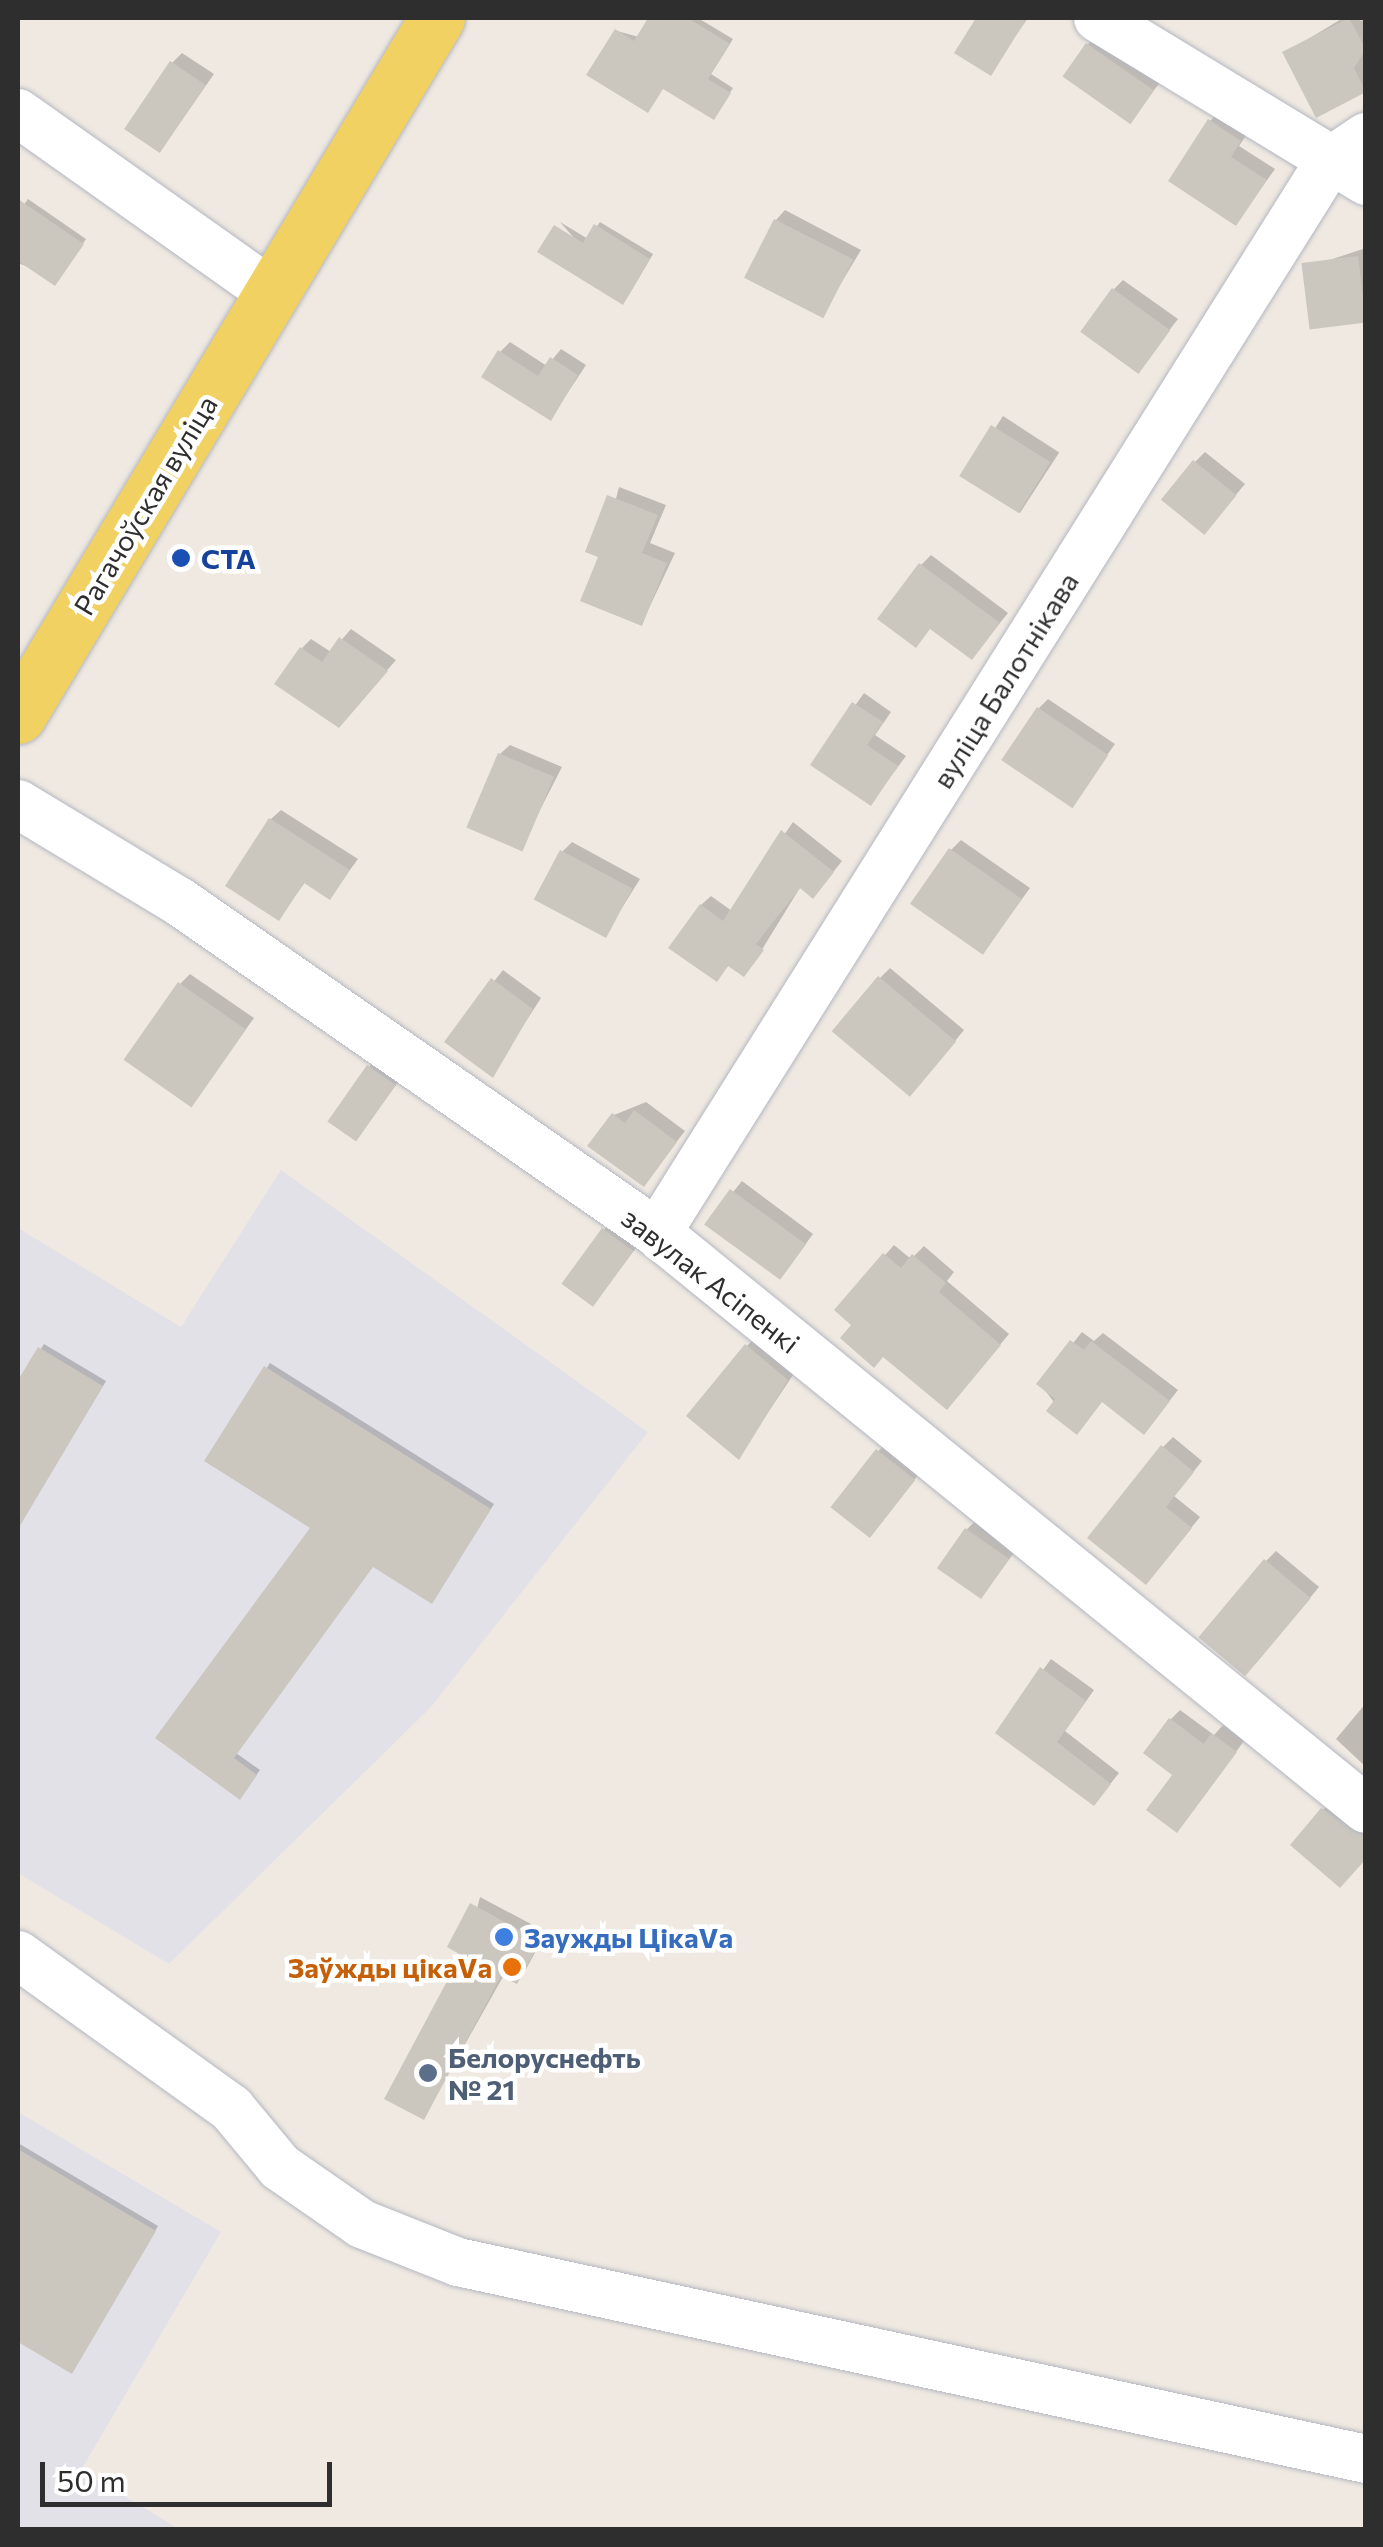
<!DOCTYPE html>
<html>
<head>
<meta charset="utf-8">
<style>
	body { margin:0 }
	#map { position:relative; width:1383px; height:2547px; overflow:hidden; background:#efe9e1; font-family:Commissioner,sans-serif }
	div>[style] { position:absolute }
	.industrial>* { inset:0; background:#e3e1e8 }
	.shadow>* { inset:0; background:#0003; transform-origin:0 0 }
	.building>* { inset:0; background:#cbc7bf; transform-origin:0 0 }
	.roads { filter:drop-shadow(0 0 2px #b4b7c1) drop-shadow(0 0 2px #b4b7c1) }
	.minor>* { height:48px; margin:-24px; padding:0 24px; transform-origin:24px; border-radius:24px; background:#fff }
	.major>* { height:55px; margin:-27.5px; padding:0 27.5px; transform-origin:27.5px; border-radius:27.5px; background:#f2d163 }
	.dots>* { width:28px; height:28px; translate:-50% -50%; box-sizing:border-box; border:5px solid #fff; border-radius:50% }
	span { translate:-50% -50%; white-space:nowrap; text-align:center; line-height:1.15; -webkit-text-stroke:9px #fff; paint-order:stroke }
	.street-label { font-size:28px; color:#2e2e2e }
	.transit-label { font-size:28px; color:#164399; font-weight:700 }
	.left { translate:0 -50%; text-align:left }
	.shop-label { font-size:28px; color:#366cbe; font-weight:700 }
	.food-label { font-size:28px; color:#c56008; font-weight:700 }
	.right { translate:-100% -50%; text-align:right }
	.service-label { font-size:28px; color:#4e5e75; font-weight:700 }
	.frame { position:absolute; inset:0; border:20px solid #2e2e2e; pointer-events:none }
	.scale { position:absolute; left:40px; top:2462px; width:292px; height:45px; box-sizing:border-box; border:5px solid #2e2e2e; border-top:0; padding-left:12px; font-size:30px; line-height:35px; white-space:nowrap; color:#2e2e2e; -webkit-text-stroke:8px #fff; paint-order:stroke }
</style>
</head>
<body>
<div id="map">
	<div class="industrial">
		<i style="clip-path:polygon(281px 1170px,648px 1432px,431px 1707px,169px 1964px,18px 1873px,18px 1228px,181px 1327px)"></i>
		<i style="clip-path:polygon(18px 2112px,221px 2232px,81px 2470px,179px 2529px,18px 2530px)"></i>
	</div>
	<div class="shadow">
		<i style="clip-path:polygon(651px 18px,698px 18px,733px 39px,711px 74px,733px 88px,717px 113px,617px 31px,639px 37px)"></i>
		<i style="clip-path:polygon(979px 18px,1028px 18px,990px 73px,958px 52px)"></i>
		<i style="clip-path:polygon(1343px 18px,1366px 21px,1366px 89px,1317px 115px,1285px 53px)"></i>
		<i style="clip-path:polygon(1097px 35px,1162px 80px,1129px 122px,1088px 44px)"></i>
		<i style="clip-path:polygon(182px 53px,214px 74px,161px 150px,172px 63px)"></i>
		<i style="clip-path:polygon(1220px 111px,1249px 131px,1239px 146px,1275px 169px,1236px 223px,1210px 121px)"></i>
		<i style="clip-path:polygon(28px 199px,86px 239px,59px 279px,18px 263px,18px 213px)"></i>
		<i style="clip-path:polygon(785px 210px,861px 250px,822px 315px,776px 220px)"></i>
		<i style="clip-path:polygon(560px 222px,588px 239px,600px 222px,653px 254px,627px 298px)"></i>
		<i style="clip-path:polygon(1366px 248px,1366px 320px,1305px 268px)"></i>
		<i style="clip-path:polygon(1123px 280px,1178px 319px,1138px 370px,1114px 289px)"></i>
		<i style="clip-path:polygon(510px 342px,547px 366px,561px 349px,586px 365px,551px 418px,500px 352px)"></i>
		<i style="left:1003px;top:416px;width:67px;height:72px;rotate:33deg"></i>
		<i style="clip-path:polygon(1205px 452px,1245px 484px,1214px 521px,1195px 462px)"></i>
		<i style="clip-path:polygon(619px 487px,666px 505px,650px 543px,675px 553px,642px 623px,601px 556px)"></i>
		<i style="clip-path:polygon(931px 555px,1008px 613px,972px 657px,931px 627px,921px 565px)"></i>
		<i style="clip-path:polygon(351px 629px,396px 660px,348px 715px,302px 648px,311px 639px,331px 652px)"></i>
		<i style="clip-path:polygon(864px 693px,891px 712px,875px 735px,906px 756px,871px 803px,813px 764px)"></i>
		<i style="clip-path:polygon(1048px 699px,1115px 744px,1071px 805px,1039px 708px)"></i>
		<i style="clip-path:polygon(510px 745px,562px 767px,520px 849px,500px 754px)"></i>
		<i style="clip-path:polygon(281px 810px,358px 859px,330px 897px,306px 881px,279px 918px,271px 819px)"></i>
		<i style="clip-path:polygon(793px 822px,842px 861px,822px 886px,801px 886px,753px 964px,730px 964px,716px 979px,701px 905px,711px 896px,732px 911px)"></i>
		<i style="clip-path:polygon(961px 840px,1030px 888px,984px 951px,951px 850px)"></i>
		<i style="clip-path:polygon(572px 842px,640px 879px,605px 935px,562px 852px)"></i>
		<i style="clip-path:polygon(890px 968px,964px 1030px,920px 1084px,880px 978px)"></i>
		<i style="clip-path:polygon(503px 970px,541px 998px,492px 1074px,447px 1041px)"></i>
		<i style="clip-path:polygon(190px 974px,254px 1018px,192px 1103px,180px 984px)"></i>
		<i style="clip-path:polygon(378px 1057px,404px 1074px,357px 1139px,369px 1067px)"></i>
		<i style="clip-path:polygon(646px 1102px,685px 1131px,644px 1184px,614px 1115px)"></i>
		<i style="clip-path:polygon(742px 1181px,813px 1234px,788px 1268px,707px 1224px)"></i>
		<i style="clip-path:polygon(613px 1220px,642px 1240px,601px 1294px,604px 1230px)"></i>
		<i style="clip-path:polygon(894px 1245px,911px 1259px,924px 1246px,954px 1272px,947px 1281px,1009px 1334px,956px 1397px,837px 1310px)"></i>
		<i style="clip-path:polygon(1082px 1332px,1094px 1341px,1103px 1333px,1178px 1390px,1153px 1422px,1103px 1400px,1077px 1432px,1040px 1384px)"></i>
		<i style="clip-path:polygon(756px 1336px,797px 1369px,739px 1456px,747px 1346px)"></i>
		<i style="clip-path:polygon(44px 1344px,106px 1381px,18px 1528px,18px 1385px)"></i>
		<i style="clip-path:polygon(270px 1363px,494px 1504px,436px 1596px,374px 1564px,236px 1753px,260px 1770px,244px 1792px,159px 1738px,314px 1527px,208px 1460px)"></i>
		<i style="clip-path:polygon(1173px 1437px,1202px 1461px,1174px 1496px,1200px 1517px,1155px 1572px,1163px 1447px)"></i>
		<i style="clip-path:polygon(887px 1441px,923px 1469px,878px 1524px,833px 1506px)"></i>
		<i style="clip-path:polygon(977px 1520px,1017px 1549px,983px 1594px,967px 1529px)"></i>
		<i style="clip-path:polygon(1276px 1551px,1319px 1587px,1256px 1663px,1266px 1561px)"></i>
		<i style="clip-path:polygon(1051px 1659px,1094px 1690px,1065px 1731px,1119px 1773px,1103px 1793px,998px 1732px)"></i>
		<i style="clip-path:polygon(1366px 1703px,1366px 1767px,1336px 1739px)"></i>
		<i style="clip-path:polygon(1180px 1710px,1214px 1735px,1223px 1725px,1244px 1741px,1186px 1820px,1170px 1720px)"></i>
		<i style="clip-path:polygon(1333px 1800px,1366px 1823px,1366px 1857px,1323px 1810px)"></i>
		<i style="clip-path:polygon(480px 1897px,546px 1932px,524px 1973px,516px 1981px,504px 1975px,424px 2117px)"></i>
		<i style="clip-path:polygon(18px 2143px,158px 2226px,72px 2371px,18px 2339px)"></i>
	</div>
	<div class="building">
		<i style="clip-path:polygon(648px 18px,688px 18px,730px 44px,708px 79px,731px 93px,714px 120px,663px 89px,648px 113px,586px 75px,615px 29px,634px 41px)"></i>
		<i style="clip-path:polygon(976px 18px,1027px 18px,991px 76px,954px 53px)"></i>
		<i style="clip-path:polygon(1349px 18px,1366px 49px,1354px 68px,1366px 92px,1316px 118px,1282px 52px)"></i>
		<i style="left:1086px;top:43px;width:83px;height:41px;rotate:35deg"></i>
		<i style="left:170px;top:61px;width:43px;height:82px;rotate:34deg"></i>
		<i style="clip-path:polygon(1208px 119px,1241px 141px,1231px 157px,1267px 180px,1236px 226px,1168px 181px)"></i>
		<i style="clip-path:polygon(18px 199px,84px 244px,55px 286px,18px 261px)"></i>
		<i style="left:774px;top:219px;width:89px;height:66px;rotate:27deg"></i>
		<i style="clip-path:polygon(594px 224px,650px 259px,623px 305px,537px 252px,554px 225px,583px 243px)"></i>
		<i style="left:1358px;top:256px;width:67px;height:57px;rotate:83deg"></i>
		<i style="left:1112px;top:288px;width:72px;height:54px;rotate:36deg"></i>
		<i style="clip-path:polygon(498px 350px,538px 376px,550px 357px,578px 375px,551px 421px,481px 377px)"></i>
		<i style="left:991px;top:425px;width:70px;height:60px;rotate:32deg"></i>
		<i style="left:1193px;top:460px;width:56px;height:51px;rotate:39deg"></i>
		<i style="clip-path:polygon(607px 495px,658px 515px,642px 553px,667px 563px,642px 626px,580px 601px,598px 557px,585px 552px)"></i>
		<i style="clip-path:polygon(919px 563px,1000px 623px,972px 660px,930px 629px,916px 648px,877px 619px)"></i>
		<i style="clip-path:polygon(339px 637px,388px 671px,339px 728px,274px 684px,300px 647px,322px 662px)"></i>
		<i style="clip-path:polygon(852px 702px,883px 722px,867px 745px,898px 766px,871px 806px,810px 765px)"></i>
		<i style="left:1037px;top:707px;width:86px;height:64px;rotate:34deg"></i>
		<i style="left:498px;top:753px;width:61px;height:81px;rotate:23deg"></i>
		<i style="clip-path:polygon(269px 818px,350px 870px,330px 900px,304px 883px,279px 921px,225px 886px)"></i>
		<i style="clip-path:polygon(781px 830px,834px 872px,813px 899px,800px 888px,756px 944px,764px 950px,744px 977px,728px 966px,717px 982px,668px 948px,700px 904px,723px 921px)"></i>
		<i style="left:949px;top:848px;width:89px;height:68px;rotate:35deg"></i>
		<i style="left:560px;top:850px;width:82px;height:56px;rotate:28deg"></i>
		<i style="left:878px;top:976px;width:102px;height:72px;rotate:40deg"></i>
		<i style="clip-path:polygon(491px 978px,533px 1009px,493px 1078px,444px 1042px)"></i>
		<i style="left:178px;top:982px;width:83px;height:95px;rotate:35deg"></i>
		<i style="left:367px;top:1065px;width:35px;height:69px;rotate:35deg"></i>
		<i style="clip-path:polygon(634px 1110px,677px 1142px,644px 1187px,587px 1146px,612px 1113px,625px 1123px)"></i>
		<i style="left:730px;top:1189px;width:94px;height:44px;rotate:36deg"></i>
		<i style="left:602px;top:1228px;width:39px;height:69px;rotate:36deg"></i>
		<i style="clip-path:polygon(883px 1253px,901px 1268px,912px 1254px,946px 1283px,939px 1292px,1001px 1345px,947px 1410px,883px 1357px,874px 1368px,840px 1338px,851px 1325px,834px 1310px)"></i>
		<i style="clip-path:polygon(1070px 1340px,1084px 1350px,1091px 1341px,1170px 1401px,1144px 1435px,1102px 1402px,1077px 1435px,1046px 1411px,1055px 1399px,1036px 1384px)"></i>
		<i style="clip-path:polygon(745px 1344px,788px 1380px,739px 1460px,686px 1416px)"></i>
		<i style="clip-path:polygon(38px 1347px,103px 1386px,18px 1529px,18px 1380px)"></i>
		<i style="clip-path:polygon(264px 1366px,491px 1509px,432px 1604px,373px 1567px,234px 1758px,257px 1775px,240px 1800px,155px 1738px,310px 1528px,204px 1461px)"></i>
		<i style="clip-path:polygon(1161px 1445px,1194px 1472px,1166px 1507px,1192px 1528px,1146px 1585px,1087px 1538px)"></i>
		<i style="left:876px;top:1449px;width:50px;height:74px;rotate:38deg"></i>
		<i style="left:965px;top:1528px;width:54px;height:49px;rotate:35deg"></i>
		<i style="left:1264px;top:1559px;width:61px;height:102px;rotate:40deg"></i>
		<i style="clip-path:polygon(1040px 1667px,1086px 1701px,1057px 1742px,1111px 1784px,1094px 1806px,995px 1733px)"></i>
		<i style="clip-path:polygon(1169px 1718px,1204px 1744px,1211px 1733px,1237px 1752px,1177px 1833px,1146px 1810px,1172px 1775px,1143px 1753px)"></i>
		<i style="clip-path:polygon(1321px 1808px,1366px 1836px,1366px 1859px,1340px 1888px,1290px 1845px)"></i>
		<i style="clip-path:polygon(470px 1903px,540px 1941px,517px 1984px,501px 1976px,424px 2120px,384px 2099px,461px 1955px,447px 1947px)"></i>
		<i style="clip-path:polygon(18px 2149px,156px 2231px,72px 2374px,18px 2342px)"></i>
	</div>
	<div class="roads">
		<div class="minor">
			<i style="left:1098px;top:18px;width:314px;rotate:31.3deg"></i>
			<i style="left:18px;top:113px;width:311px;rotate:35.3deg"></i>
			<i style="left:18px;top:804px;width:189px;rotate:31.2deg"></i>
			<i style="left:180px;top:902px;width:581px;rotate:34.76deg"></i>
			<i style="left:657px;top:1233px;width:913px;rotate:39.09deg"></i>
			<i style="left:657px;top:1233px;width:1264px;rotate:-57.89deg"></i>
			<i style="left:1329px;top:162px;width:45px;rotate:-34deg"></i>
			<i style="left:18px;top:1955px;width:262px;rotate:35.7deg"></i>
			<i style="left:231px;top:2108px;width:77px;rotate:50.3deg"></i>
			<i style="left:280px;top:2167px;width:100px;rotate:34.8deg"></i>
			<i style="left:362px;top:2224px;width:103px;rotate:21.6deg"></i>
			<i style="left:458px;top:2262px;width:929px;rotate:12.24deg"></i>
		</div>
		<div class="major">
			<i style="left:18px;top:716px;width:814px;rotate:-59.02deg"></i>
		</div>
	</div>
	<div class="dots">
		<i style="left:181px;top:558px;background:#1a4fb4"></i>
		<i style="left:504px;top:1937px;background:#3f7fe0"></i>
		<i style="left:512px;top:1967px;background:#e8710a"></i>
		<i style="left:428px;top:2073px;background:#5c6f8a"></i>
	</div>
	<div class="street-label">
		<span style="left:145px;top:505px;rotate:-59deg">Рагачоўская вуліца</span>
		<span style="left:1005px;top:680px;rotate:-58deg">вуліца Балотнікава</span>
		<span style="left:711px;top:1280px;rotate:38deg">завулак Асіпенкі</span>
	</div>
	<div class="transit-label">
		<span class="left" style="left:201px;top:558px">СТА</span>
	</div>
	<div class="shop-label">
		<span class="left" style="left:524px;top:1937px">Заужды ЦікаVа</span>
	</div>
	<div class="food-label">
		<span class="right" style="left:492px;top:1967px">Заўжды цікаVа</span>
	</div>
	<div class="service-label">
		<span class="left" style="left:448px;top:2073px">Белоруснефть<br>№ 21</span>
	</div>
	<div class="frame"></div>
	<div class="scale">50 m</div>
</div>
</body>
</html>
